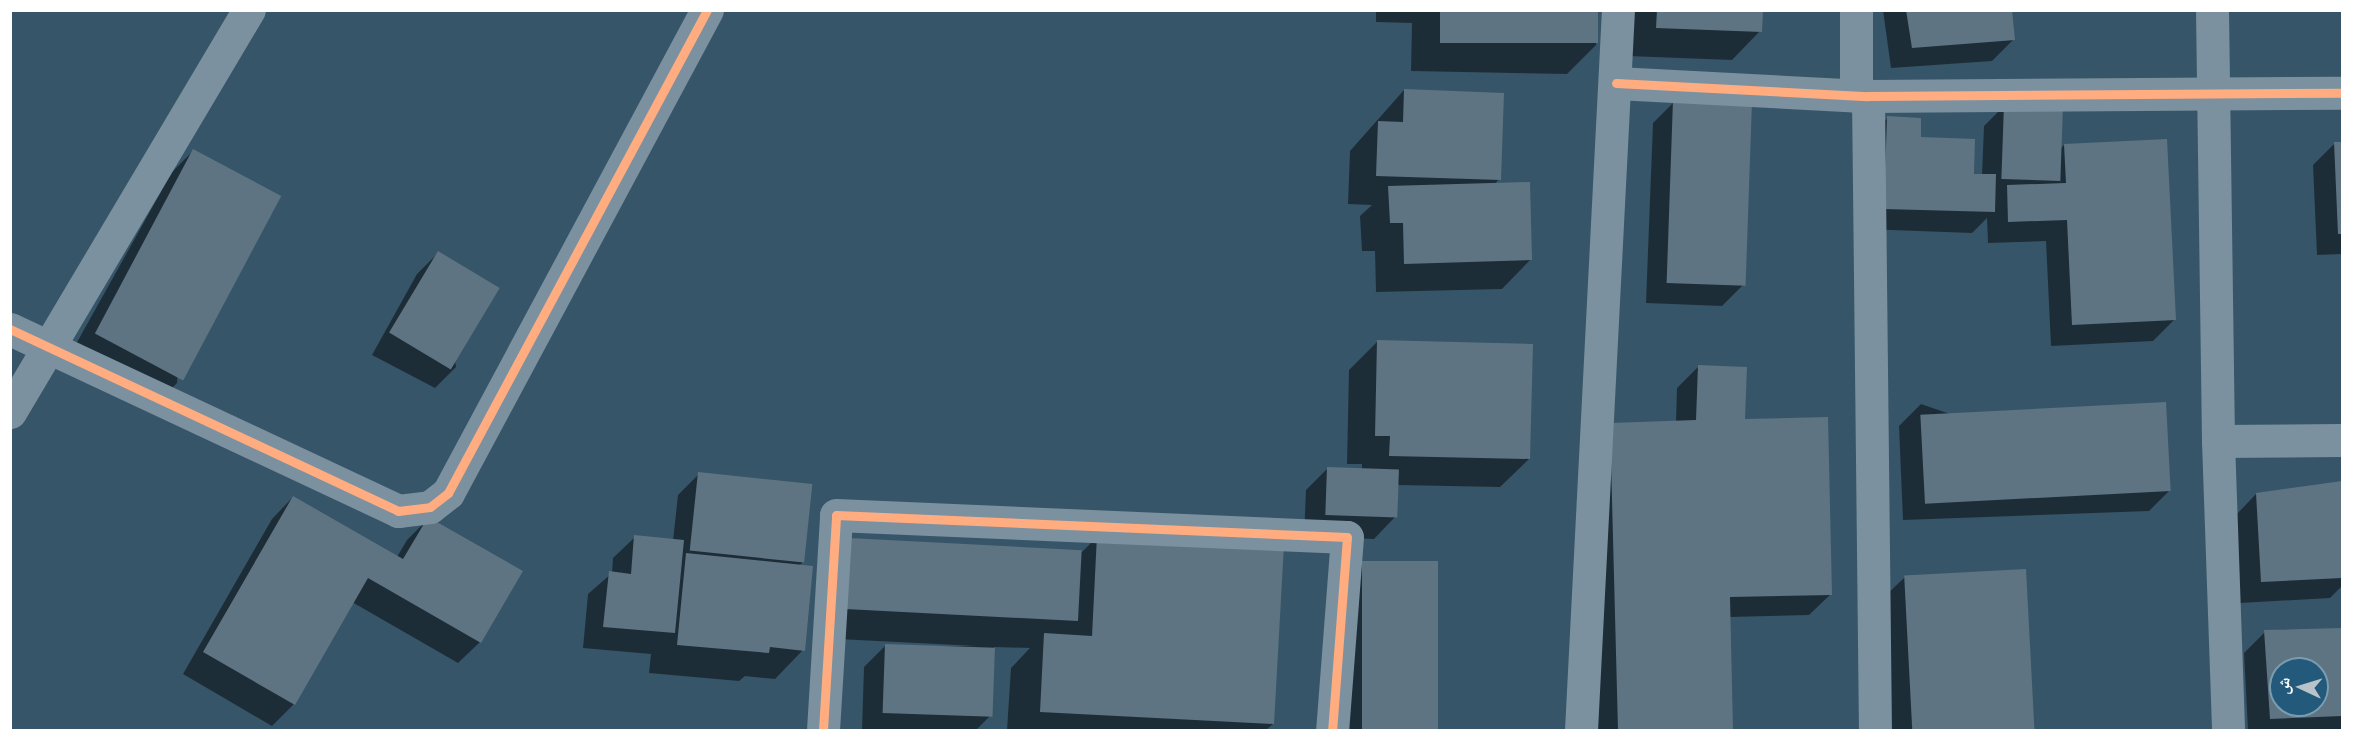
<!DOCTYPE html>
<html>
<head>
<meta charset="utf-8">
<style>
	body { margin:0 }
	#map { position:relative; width:2353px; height:741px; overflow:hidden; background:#375568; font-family:"Asap Condensed","Noto Naskh Arabic",sans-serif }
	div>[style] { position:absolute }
	.shadow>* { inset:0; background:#0007 }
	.building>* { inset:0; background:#5e7482; transform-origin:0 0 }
	.minor>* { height:33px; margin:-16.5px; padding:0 16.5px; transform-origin:16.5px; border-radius:16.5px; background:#7b919f }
	.cycleway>* { height:9px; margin:-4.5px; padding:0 4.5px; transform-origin:4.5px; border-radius:4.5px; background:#ffac80 }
	span { translate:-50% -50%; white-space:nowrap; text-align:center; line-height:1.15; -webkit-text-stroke:5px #235a7c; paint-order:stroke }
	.frame { position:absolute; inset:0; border:12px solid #fff; pointer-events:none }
	.north { position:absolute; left:2269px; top:657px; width:60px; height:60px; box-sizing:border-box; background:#235a7c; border:2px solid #7b9cb0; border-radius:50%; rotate:274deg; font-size:16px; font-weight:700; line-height:24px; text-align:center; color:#fff }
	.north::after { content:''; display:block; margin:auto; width:21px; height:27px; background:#b9c4ca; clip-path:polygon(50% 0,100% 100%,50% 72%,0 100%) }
</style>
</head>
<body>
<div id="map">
	<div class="shadow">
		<i style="clip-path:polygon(1376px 10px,1597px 10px,1596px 45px,1567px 74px,1411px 71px,1412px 23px,1376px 22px)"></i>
		<i style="clip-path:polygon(1630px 10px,1761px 10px,1760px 31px,1732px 60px,1628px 56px)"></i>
		<i style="clip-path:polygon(1883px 10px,2011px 10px,2013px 40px,1992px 61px,1891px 68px)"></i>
		<i style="clip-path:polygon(1404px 90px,1499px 179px,1494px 185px,1530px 260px,1502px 289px,1376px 292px,1375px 251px,1362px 251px,1360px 216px,1372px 205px,1348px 204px,1350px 151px)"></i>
		<i style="clip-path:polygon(1674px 102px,1743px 285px,1722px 306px,1646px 303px,1653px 123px)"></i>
		<i style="clip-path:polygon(2005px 105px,2060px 149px,2064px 145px,2174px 320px,2153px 341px,2051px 346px,2046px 241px,1988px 243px,1987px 218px,1972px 233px,1864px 229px,1866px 139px,1888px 118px,1973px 175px,1982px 175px,1984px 126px)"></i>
		<i style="clip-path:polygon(2342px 143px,2342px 254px,2317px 255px,2313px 165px,2334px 144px)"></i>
		<i style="clip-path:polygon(193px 151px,177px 383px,156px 404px,71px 353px,172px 172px)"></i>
		<i style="clip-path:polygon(438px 253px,456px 367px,435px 388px,372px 355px,417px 274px)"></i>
		<i style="clip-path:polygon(1377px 342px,1529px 459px,1500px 487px,1397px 485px,1395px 517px,1374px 539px,1304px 536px,1306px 490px,1327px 469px,1362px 470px,1362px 464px,1347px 464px,1349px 370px)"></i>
		<i style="clip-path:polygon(1698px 367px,1831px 594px,1809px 615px,1729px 617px,1731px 730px,1596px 730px,1590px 445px,1676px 422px,1677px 388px)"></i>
		<i style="clip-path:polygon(1921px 404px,2170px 490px,2149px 511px,1903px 520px,1899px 426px)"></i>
		<i style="clip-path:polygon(699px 474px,803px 562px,799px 566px,803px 650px,775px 679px,745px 676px,739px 681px,649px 673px,651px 654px,583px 648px,588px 594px,612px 573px,613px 558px,635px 537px,673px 541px,678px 495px)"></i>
		<i style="clip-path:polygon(2342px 482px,2342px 586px,2330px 598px,2240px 603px,2235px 516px,2256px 494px)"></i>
		<i style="clip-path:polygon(293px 497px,397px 557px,407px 540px,428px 519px,480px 642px,458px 663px,352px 602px,294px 704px,272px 726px,183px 674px,272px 519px)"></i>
		<i style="clip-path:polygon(1098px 536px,1273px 724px,1266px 730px,1007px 730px,1011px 668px,1030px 648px,994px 647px,991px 715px,976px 730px,862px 730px,864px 667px,885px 646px,977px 646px,818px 638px,821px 568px,1082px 552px)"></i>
		<i style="clip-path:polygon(1437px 562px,1437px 730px,1342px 730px,1342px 584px,1363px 563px)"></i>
		<i style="clip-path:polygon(2024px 571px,2033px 730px,1888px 730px,1883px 598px,1905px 577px)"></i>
		<i style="clip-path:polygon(evenodd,2342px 630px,2342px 730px,2248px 730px,2244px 653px,2265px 632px,2342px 630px,2281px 669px,2317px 669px,2317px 705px,2281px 705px,2281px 669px)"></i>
	</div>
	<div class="building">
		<i style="left:1440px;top:10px;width:158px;height:33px"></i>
		<i style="clip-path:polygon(1657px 10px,1763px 10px,1762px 32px,1656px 28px)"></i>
		<i style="clip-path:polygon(1906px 10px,2012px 10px,2015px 40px,1912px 48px)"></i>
		<i style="clip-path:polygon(1404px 89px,1504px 93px,1501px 180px,1376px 176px,1378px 121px,1403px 122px)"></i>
		<i style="left:1673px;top:100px;width:79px;height:183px;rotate:2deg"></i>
		<i style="left:2004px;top:104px;width:59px;height:75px;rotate:2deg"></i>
		<i style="clip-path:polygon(1887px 116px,1921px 118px,1921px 137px,1975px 139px,1974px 174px,1996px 174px,1995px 212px,1884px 209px)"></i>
		<i style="clip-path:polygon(2167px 139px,2176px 320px,2072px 325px,2067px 220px,2008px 222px,2007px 185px,2066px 183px,2064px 144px)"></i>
		<i style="clip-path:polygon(2334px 142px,2342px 142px,2342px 234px,2338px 234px)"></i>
		<i style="left:193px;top:149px;width:100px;height:209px;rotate:28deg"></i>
		<i style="clip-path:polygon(1530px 182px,1532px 260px,1404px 264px,1403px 223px,1390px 223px,1388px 186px)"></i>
		<i style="left:438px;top:251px;width:72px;height:95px;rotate:31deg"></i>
		<i style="clip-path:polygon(1377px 340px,1533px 344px,1530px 459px,1389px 456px,1390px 436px,1375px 436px)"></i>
		<i style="clip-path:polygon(1698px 365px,1747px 367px,1745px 419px,1828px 417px,1832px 595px,1730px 597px,1733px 730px,1618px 730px,1610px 423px,1696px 420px)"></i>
		<i style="left:2166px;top:402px;width:89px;height:246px;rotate:87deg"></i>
		<i style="left:1327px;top:467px;width:72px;height:48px;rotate:2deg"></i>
		<i style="left:698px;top:472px;width:115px;height:79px;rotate:6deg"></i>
		<i style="clip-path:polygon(2342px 481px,2342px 578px,2261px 582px,2256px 493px)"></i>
		<i style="clip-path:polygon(293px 496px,403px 559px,428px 517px,523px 571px,481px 643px,368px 578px,295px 705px,203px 652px)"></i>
		<i style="clip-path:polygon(634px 535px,684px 540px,675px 633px,603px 627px,609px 571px,631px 574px)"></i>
		<i style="clip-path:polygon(1097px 535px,1284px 545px,1274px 724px,1040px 712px,1044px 633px,1092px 636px)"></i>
		<i style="left:849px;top:538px;width:233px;height:71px;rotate:3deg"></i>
		<i style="clip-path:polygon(686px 553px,813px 566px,805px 651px,770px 647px,769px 653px,677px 645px)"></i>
		<i style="left:1362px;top:561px;width:76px;height:169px"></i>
		<i style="left:2026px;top:569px;width:161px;height:122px;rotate:87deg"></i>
		<i style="clip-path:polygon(evenodd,2342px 628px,2342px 716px,2270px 719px,2264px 630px,2342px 628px,2281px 669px,2317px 669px,2317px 705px,2281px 705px,2281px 669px)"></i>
		<i style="left:885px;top:644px;width:110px;height:69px;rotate:2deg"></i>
	</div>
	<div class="minor">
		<i style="left:1856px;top:10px;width:86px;rotate:90deg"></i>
		<i style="left:2212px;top:10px;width:431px;rotate:89.2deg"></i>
		<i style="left:2218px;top:441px;width:289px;rotate:88deg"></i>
		<i style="left:1616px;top:83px;width:252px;rotate:3deg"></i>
		<i style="left:1868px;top:96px;width:474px;rotate:-0.4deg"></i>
		<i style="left:1868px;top:96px;width:634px;rotate:89.37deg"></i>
		<i style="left:10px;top:329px;width:429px;rotate:25.1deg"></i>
		<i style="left:398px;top:511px;width:32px;rotate:-7deg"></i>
		<i style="left:430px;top:507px;width:23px;rotate:-38deg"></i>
		<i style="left:448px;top:493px;width:548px;rotate:-61.8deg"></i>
		<i style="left:10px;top:412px;width:468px;rotate:-59.3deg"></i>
		<i style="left:2218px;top:441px;width:124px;rotate:-0.5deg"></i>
		<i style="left:823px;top:730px;width:215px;rotate:-86.5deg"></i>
		<i style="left:836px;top:515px;width:511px;rotate:2.47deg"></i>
		<i style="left:1347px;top:537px;width:194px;rotate:94.4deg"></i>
		<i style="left:1581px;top:730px;width:721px;rotate:-87.06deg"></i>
	</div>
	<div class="cycleway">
		<i style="left:1616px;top:83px;width:252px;rotate:3deg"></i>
		<i style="left:1868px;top:96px;width:474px;rotate:-0.4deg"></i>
		<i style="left:10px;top:329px;width:429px;rotate:25.1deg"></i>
		<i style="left:398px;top:511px;width:32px;rotate:-7deg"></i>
		<i style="left:430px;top:507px;width:23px;rotate:-38deg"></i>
		<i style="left:448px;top:493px;width:548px;rotate:-61.8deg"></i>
		<i style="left:823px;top:730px;width:215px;rotate:-86.5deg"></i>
		<i style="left:836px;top:515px;width:511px;rotate:2.47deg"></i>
		<i style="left:1347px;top:537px;width:194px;rotate:94.4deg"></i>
	</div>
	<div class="frame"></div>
	<div class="north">ش</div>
</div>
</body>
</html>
